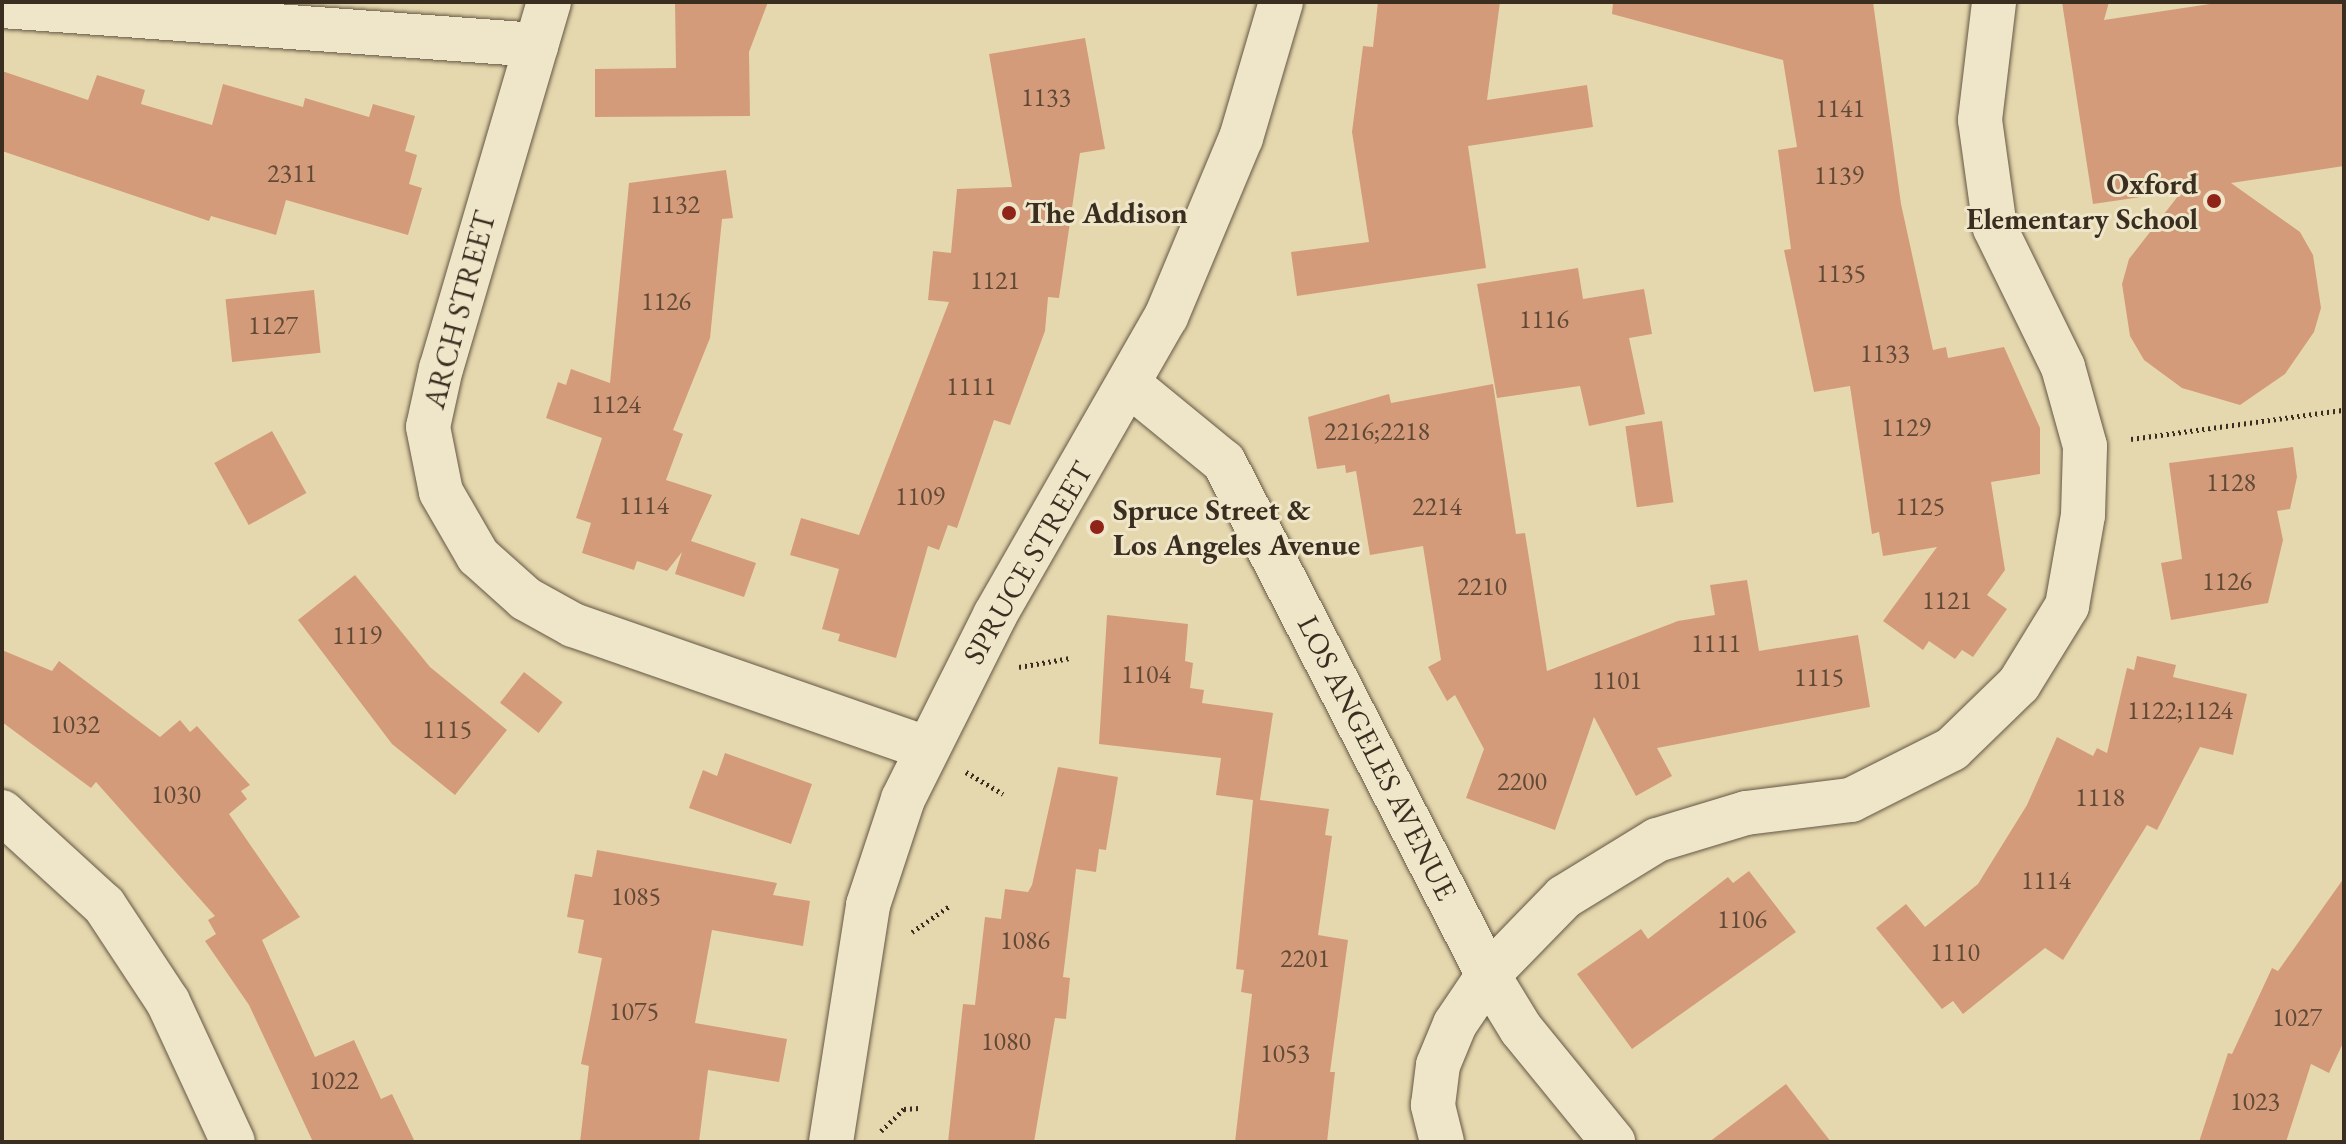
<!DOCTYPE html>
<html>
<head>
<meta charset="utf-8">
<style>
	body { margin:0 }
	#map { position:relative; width:2346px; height:1144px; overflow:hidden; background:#e6d8ae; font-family:"EB Garamond",serif }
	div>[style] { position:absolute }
	.building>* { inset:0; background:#d49b7a; transform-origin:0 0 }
	.path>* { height:5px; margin-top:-2.5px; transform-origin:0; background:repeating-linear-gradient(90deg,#392e20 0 2px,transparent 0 6px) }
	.roads { filter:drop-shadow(0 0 2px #645844) drop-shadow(0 0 2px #645844) }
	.minor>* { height:44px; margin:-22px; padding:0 22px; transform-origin:22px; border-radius:22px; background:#efe6ca }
	.tertiary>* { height:44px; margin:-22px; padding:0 22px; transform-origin:22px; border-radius:22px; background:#efe6ca }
	.dots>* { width:22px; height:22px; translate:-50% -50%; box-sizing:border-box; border:4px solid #efe6ca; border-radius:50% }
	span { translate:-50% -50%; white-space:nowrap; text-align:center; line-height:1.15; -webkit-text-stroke:6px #efe6ca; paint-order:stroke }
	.number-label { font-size:26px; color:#604936 }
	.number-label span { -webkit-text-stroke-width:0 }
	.poi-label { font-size:30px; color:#392e20; font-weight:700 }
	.right { translate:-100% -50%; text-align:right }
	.left { translate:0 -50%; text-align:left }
	.street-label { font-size:30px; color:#392e20 }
	.frame { position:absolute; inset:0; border:4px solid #392e20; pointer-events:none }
</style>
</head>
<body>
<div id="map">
	<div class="building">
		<i style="clip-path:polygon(675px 2px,768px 2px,749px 52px,750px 116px,595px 117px,595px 69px,676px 68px)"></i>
		<i style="clip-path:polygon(1378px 2px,1500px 2px,1487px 100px,1587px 85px,1593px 127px,1468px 146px,1486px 268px,1297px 296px,1291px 252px,1369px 242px,1352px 132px,1363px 46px,1373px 47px)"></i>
		<i style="clip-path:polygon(1613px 2px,1873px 2px,1901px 204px,1933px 350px,1946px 347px,1948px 358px,2004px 347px,2040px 428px,2040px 474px,1991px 482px,2005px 570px,1987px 595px,2007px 609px,1973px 657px,1962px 650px,1955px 659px,1929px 641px,1923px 650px,1883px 621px,1937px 547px,1883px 556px,1879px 532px,1872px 534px,1850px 386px,1814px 392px,1784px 250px,1791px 249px,1778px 150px,1797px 147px,1783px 60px,1612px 14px)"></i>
		<i style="clip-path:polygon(2062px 2px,2109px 2px,2104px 20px,2223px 2px,2344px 2px,2344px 166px,2231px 183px,2300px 232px,2313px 255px,2321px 308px,2314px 332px,2285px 374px,2240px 405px,2182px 388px,2144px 360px,2130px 336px,2122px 284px,2129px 259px,2182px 191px,2093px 204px)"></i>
		<i style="clip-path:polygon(1085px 38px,1105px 149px,1080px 153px,1059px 298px,1048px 297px,1045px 331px,1010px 425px,994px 420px,957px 528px,948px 525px,939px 550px,928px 546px,896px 658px,838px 641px,840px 634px,822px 629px,839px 569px,790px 555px,801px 518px,859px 535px,949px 302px,928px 300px,933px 251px,951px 253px,957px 189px,1012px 187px,989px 54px)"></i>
		<i style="clip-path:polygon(2px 71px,88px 100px,97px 75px,145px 90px,141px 104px,212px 125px,223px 84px,303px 107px,305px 98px,369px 117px,373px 104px,415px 116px,405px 151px,417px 155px,409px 184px,422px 188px,408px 235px,286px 200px,276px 235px,211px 216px,209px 221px,2px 151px)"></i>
		<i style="clip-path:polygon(726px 170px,733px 218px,722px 219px,710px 338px,673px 430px,683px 434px,666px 480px,712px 495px,691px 541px,756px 563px,744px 597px,675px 574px,682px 552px,667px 571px,637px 561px,634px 570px,582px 553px,591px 523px,576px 518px,602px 438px,546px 418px,558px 382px,566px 385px,571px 369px,610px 383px,629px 183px)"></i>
		<i style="clip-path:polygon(1578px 268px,1583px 299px,1644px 289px,1652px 334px,1629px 338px,1645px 414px,1589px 426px,1580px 386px,1497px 398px,1477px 284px)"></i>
		<i style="left:314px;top:290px;width:63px;height:89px;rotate:84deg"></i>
		<i style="clip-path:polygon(1493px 384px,1516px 534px,1525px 533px,1547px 671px,1678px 621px,1715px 615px,1710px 585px,1747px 580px,1759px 651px,1858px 635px,1870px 707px,1657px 748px,1672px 776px,1636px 796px,1594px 717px,1555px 830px,1466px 798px,1484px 749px,1455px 695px,1447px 701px,1428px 667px,1441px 660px,1423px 546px,1370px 555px,1356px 471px,1346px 473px,1345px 465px,1317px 469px,1308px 417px,1389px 394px,1391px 403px)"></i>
		<i style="left:1662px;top:421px;width:82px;height:37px;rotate:82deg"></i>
		<i style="left:272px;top:431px;width:71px;height:66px;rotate:61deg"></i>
		<i style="clip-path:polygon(2293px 447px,2297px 477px,2290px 509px,2277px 511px,2283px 540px,2268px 603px,2171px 620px,2161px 563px,2182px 559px,2169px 463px)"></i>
		<i style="clip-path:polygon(355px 575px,430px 667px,507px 730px,455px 795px,392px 744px,298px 620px)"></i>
		<i style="clip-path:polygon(1107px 615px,1188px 624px,1185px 661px,1193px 663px,1190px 688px,1204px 690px,1202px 703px,1273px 713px,1260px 800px,1329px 809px,1325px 835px,1332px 836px,1318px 935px,1348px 940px,1330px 1072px,1335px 1072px,1327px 1142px,1235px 1142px,1252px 994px,1241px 992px,1244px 970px,1236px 969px,1253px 800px,1216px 795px,1221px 758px,1099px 744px)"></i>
		<i style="clip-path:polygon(2px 650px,52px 671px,59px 661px,160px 737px,180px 720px,190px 732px,197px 726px,250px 785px,241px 791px,247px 799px,229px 814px,300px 917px,262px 940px,315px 1057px,354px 1040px,381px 1099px,392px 1094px,415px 1142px,313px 1142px,249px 1005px,205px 941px,216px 934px,208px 920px,215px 916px,96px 782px,91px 788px,2px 722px)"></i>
		<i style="clip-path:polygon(2137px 656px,2176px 665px,2173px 677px,2247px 694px,2233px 755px,2200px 747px,2157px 830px,2147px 825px,2063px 960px,2045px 948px,1963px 1014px,1953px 1001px,1942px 1009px,1876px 928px,1906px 904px,1925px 927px,1978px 884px,2027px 805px,2057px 737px,2093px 756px,2097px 748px,2107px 753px,2127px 668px,2134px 670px)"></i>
		<i style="left:524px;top:672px;width:49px;height:39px;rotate:38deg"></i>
		<i style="clip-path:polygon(725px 753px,812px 784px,791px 844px,689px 808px,703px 770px,717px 776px)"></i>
		<i style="clip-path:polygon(1058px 767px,1118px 777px,1106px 850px,1099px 849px,1096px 872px,1076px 869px,1063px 977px,1070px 978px,1066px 1019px,1055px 1018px,1034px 1142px,948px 1142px,963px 1004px,975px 1005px,985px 917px,1001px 919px,1005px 889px,1028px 892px,1032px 885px)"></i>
		<i style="clip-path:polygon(597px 850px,777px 883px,773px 895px,810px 901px,803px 946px,712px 930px,695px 1023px,787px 1039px,779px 1082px,708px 1070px,699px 1142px,580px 1142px,589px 1066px,581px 1064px,602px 958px,578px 953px,584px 920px,567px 917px,575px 874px,592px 877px)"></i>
		<i style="clip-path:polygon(1749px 871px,1796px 932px,1632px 1049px,1577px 974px,1641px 929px,1648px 939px,1728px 877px,1733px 883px)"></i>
		<i style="clip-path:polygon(2344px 878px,2344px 1041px,2329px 1073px,2311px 1064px,2286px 1142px,2199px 1142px,2228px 1053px,2232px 1054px,2272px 968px,2278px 971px)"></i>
		<i style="clip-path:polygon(1786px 1084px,1831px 1142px,1709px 1142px)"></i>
	</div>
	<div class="path">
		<i style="left:2131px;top:439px;width:215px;rotate:-7.8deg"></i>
		<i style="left:1019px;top:667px;width:52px;rotate:-10deg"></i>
		<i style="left:966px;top:772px;width:43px;rotate:30.7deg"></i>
		<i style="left:912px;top:932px;width:47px;rotate:-34.7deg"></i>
		<i style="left:881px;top:1131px;width:32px;rotate:-44deg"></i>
		<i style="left:904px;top:1109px;width:15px;rotate:-4deg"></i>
	</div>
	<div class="roads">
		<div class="minor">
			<i style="left:549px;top:2px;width:382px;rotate:106.4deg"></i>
			<i style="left:441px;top:368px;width:60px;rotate:102.4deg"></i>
			<i style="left:428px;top:427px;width:66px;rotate:78.7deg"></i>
			<i style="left:441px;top:492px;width:74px;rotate:60deg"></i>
			<i style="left:478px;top:556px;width:64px;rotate:41.9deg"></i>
			<i style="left:526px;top:599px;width:54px;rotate:29deg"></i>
			<i style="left:573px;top:625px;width:374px;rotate:19.2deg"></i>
			<i style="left:2px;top:6px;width:536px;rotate:4.17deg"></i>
			<i style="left:2px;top:812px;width:138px;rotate:42.4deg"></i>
			<i style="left:104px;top:905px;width:116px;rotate:56.6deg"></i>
			<i style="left:168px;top:1002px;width:154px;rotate:65.1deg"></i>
			<i style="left:1442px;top:1142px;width:38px;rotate:-104deg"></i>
			<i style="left:1433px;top:1105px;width:40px;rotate:-82.9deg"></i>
			<i style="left:1438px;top:1065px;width:44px;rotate:-67.5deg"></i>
			<i style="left:1455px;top:1024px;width:59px;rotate:-56deg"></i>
			<i style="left:1488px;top:975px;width:109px;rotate:-45.7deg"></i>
			<i style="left:1564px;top:897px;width:109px;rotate:-31.5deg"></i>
			<i style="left:1657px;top:840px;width:93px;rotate:-16.9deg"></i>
			<i style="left:1746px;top:813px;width:106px;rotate:-7.1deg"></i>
			<i style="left:1851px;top:800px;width:113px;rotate:-26.8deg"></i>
			<i style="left:1952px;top:749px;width:93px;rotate:-44.1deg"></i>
			<i style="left:2019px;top:684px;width:92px;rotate:-58.4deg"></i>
			<i style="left:2067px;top:606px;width:92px;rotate:-80deg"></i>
			<i style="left:2083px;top:515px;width:69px;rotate:-88.3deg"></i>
			<i style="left:2085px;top:446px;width:82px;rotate:-105.6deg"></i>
			<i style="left:2063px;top:367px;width:155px;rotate:-116.1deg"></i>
			<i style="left:1995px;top:228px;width:109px;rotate:-97.9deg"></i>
			<i style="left:1980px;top:120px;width:119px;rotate:-83.2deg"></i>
		</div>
		<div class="tertiary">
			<i style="left:1131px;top:386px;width:120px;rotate:39.3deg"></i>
			<i style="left:1224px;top:462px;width:577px;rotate:62.77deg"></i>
			<i style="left:1488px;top:975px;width:63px;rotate:58.6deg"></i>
			<i style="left:1521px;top:1029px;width:146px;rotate:50.8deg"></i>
			<i style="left:831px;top:1142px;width:240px;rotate:-81.1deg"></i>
			<i style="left:868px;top:905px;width:112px;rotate:-71.7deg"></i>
			<i style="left:903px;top:799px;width:206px;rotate:-63.4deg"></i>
			<i style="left:995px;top:615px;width:344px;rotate:-60.2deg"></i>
			<i style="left:1166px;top:317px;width:194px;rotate:-67.3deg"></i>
			<i style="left:1241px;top:138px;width:142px;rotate:-73.6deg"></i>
		</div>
	</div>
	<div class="dots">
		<i style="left:2214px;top:201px;background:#8f2418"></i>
		<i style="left:1009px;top:213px;background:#8f2418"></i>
		<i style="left:1097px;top:527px;background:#8f2418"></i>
	</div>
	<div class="number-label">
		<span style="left:1046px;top:98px">1133</span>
		<span style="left:1840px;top:109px">1141</span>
		<span style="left:292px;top:174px">2311</span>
		<span style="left:1839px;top:176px">1139</span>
		<span style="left:675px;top:205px">1132</span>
		<span style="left:1841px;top:274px">1135</span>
		<span style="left:995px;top:281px">1121</span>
		<span style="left:666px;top:302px">1126</span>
		<span style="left:1544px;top:320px">1116</span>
		<span style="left:273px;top:326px">1127</span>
		<span style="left:1885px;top:354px">1133</span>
		<span style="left:971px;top:387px">1111</span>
		<span style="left:616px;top:405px">1124</span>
		<span style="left:1906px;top:428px">1129</span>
		<span style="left:1377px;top:432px">2216;2218</span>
		<span style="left:2231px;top:483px">1128</span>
		<span style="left:920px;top:497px">1109</span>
		<span style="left:644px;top:506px">1114</span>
		<span style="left:1437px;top:507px">2214</span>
		<span style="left:1920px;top:507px">1125</span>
		<span style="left:2227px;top:582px">1126</span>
		<span style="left:1482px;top:587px">2210</span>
		<span style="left:1947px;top:601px">1121</span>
		<span style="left:357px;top:636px">1119</span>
		<span style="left:1716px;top:644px">1111</span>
		<span style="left:1146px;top:675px">1104</span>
		<span style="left:1819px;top:678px">1115</span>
		<span style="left:1617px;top:681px">1101</span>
		<span style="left:2180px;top:711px">1122;1124</span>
		<span style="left:75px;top:725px">1032</span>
		<span style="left:447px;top:730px">1115</span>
		<span style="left:1522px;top:782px">2200</span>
		<span style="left:176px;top:795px">1030</span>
		<span style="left:2100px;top:798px">1118</span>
		<span style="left:2046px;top:881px">1114</span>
		<span style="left:636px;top:897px">1085</span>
		<span style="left:1742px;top:920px">1106</span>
		<span style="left:1025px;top:941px">1086</span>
		<span style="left:1955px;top:953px">1110</span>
		<span style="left:1305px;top:959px">2201</span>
		<span style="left:634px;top:1012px">1075</span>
		<span style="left:2297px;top:1018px">1027</span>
		<span style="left:1006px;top:1042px">1080</span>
		<span style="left:1285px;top:1054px">1053</span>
		<span style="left:334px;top:1081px">1022</span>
		<span style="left:2255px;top:1102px">1023</span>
	</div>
	<div class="poi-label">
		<span class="right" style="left:2198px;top:201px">Oxford<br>Elementary School</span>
		<span class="left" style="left:1025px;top:213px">The Addison</span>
		<span class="left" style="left:1113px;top:527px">Spruce Street &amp;<br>Los Angeles Avenue</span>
	</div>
	<div class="street-label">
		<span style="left:460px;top:310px;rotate:-75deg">ARCH STREET</span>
		<span style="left:1028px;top:563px;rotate:-60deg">SPRUCE STREET</span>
		<span style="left:1377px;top:758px;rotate:63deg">LOS ANGELES AVENUE</span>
	</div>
	<div class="frame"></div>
</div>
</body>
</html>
